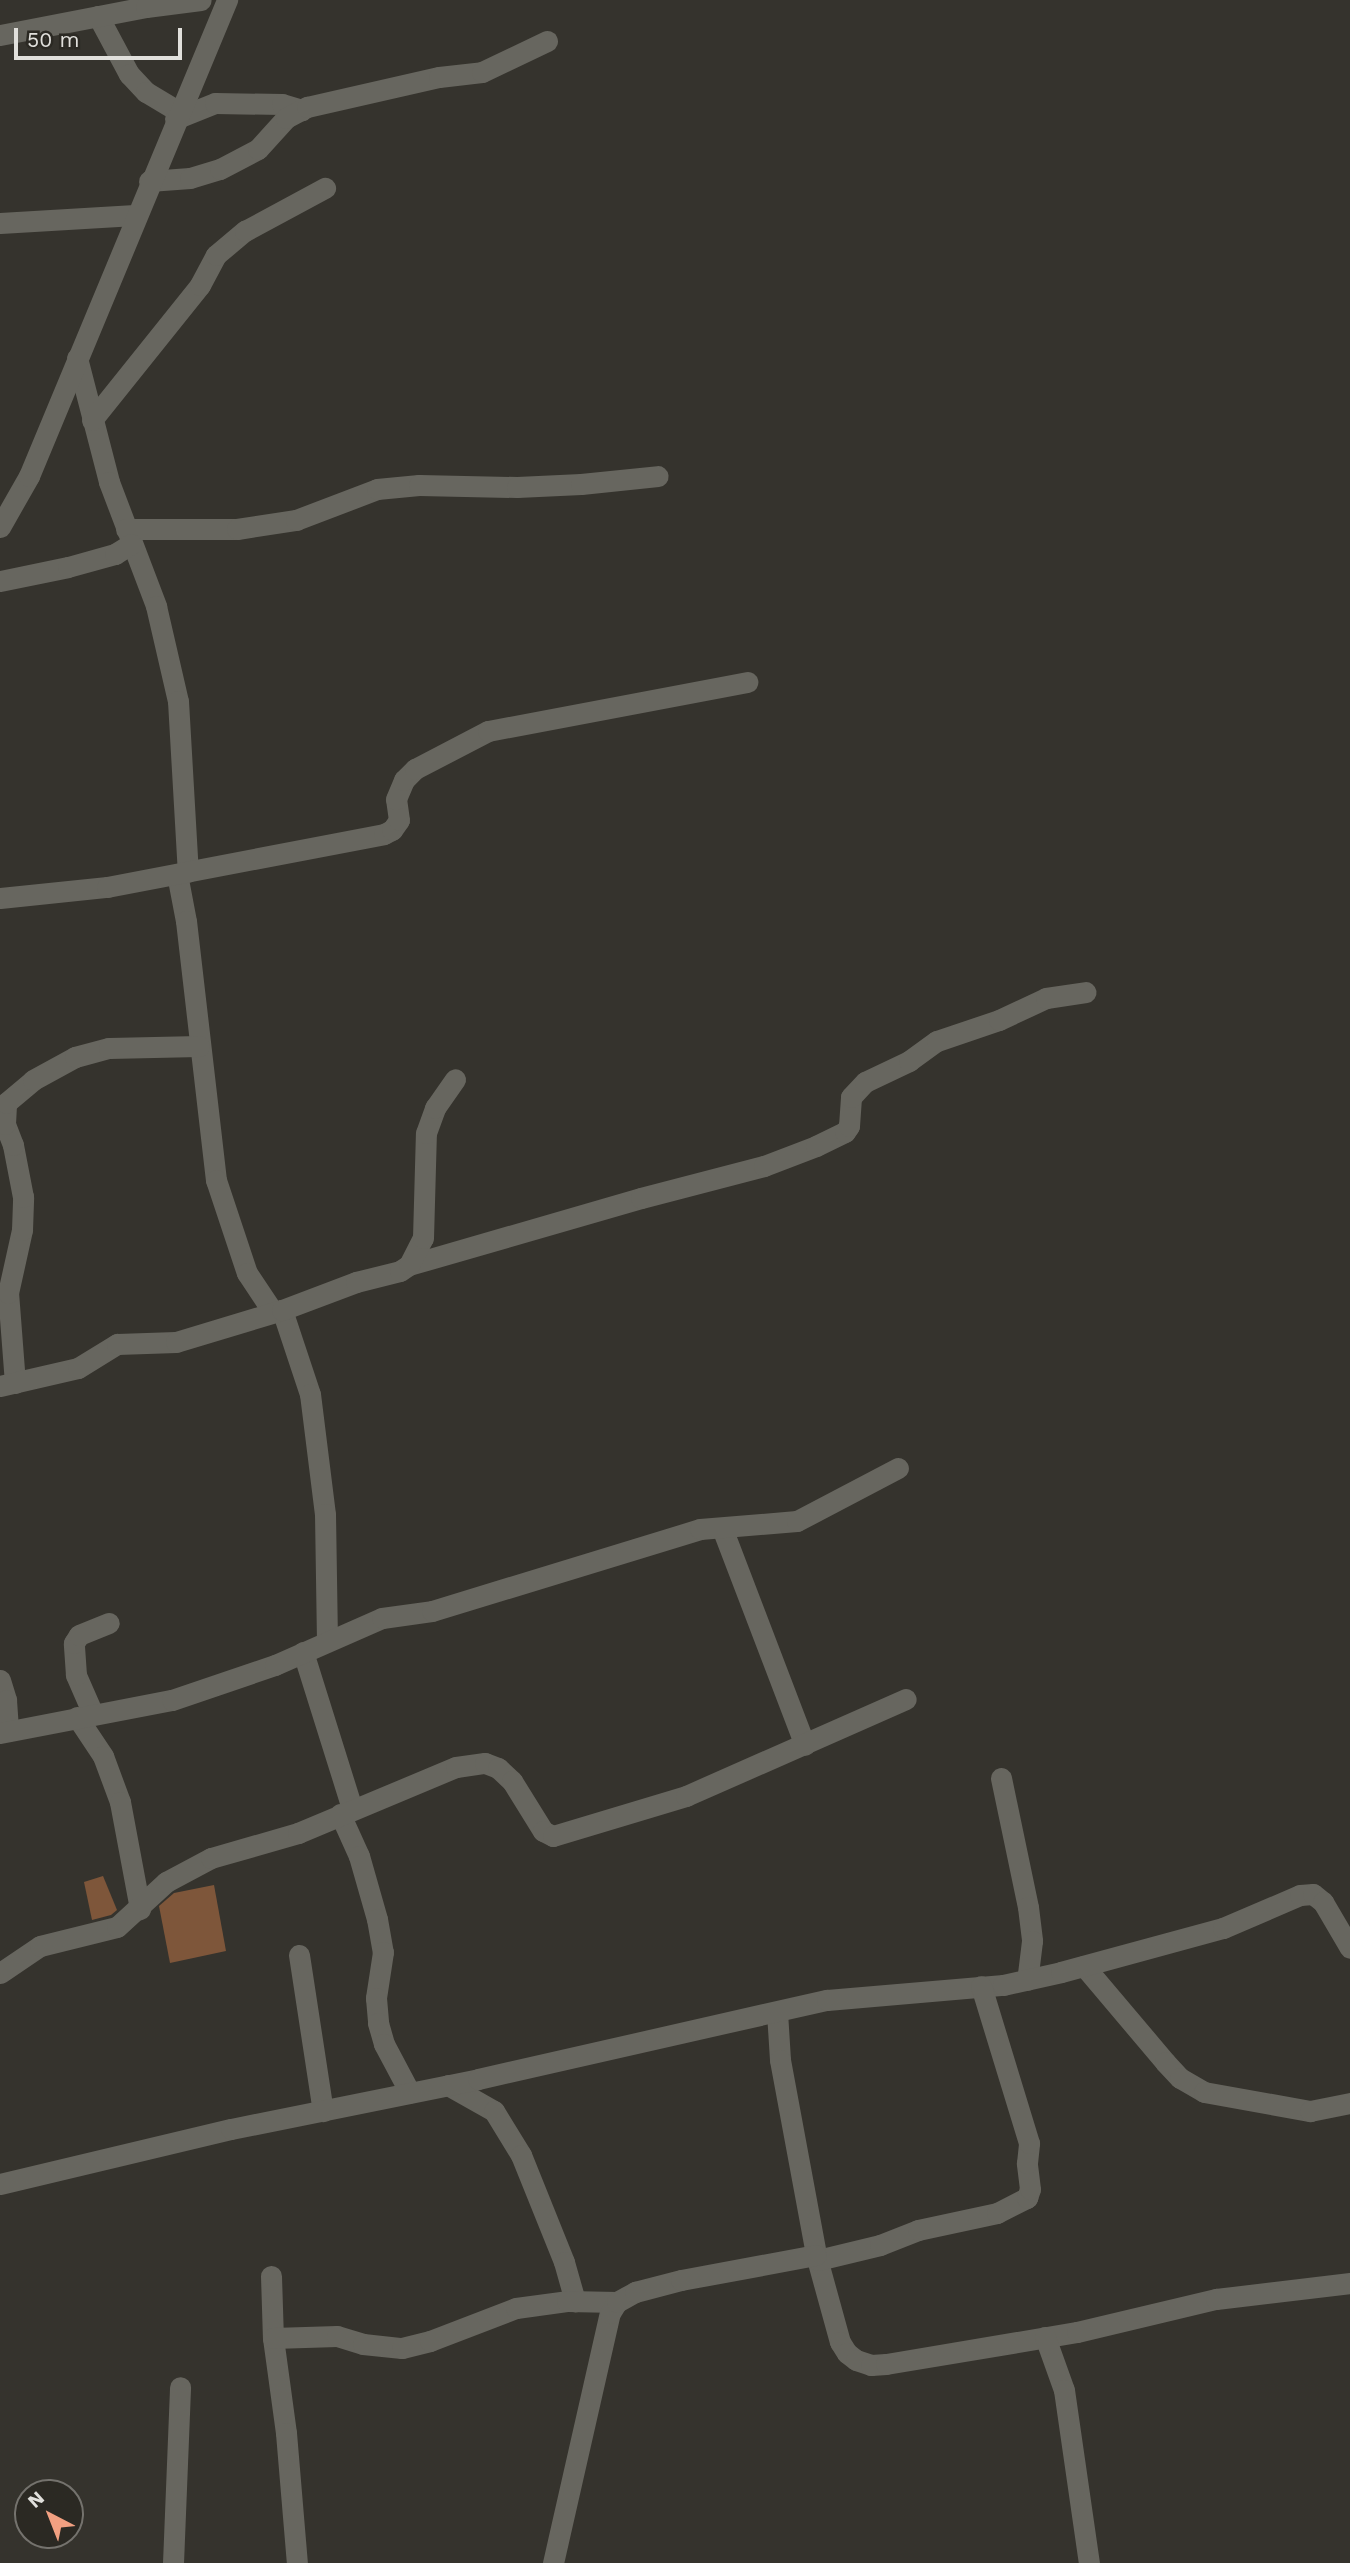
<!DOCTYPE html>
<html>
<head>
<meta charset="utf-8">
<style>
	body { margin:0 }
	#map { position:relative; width:1350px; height:2563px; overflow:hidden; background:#35332d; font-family:"Work Sans",sans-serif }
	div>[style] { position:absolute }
	.building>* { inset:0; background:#7e563a }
	.minor>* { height:21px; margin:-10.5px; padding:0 10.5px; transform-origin:10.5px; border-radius:10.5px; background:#67665f }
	span { translate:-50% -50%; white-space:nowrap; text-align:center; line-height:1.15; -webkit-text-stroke:7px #2b2923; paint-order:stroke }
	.north { position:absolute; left:14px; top:2479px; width:70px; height:70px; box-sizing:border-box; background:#2b2923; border:2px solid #74726d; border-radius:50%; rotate:318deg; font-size:19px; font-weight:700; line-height:28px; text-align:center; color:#e1e0dc }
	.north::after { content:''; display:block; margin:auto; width:24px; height:32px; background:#f2a081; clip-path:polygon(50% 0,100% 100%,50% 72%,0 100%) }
	.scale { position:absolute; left:14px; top:28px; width:168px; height:32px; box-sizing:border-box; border:4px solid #e1e0dc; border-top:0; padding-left:9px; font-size:21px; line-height:24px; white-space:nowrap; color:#e1e0dc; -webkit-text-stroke:5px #2b2923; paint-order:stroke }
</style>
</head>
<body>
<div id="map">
	<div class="building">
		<i style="clip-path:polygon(103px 1876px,117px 1910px,111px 1915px,92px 1920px,84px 1882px)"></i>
		<i style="clip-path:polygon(214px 1885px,226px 1951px,170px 1963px,159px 1906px,174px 1893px)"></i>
	</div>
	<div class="minor">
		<i style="left:98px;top:16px;width:66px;rotate:61.9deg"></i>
		<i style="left:129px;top:74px;width:25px;rotate:47deg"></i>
		<i style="left:146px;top:92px;width:37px;rotate:31deg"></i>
		<i style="left:0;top:35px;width:149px;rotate:-10.9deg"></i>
		<i style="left:146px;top:7px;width:55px;rotate:-7.3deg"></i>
		<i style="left:175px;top:119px;width:43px;rotate:-21.8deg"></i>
		<i style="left:215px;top:103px;width:67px;rotate:0.9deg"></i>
		<i style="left:282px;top:104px;width:21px;rotate:17deg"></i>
		<i style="left:149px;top:181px;width:41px;rotate:-4.2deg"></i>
		<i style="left:190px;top:178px;width:31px;rotate:-17deg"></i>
		<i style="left:220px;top:169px;width:43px;rotate:-27.8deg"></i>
		<i style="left:258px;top:149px;width:42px;rotate:-47.9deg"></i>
		<i style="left:286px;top:118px;width:24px;rotate:-28deg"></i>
		<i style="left:307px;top:107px;width:135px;rotate:-12.8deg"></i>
		<i style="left:439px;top:77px;width:43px;rotate:-6.6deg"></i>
		<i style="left:482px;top:72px;width:72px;rotate:-25.5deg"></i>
		<i style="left:0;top:223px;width:135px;rotate:-3.4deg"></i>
		<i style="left:77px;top:358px;width:128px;rotate:75.5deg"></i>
		<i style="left:109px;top:482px;width:133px;rotate:69.2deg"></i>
		<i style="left:156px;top:606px;width:98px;rotate:77deg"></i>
		<i style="left:178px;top:701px;width:171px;rotate:86.7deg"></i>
		<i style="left:92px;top:420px;width:173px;rotate:-51.3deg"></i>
		<i style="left:200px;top:285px;width:34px;rotate:-62deg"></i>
		<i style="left:216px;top:255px;width:38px;rotate:-40deg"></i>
		<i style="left:245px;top:231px;width:91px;rotate:-28.3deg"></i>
		<i style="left:0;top:527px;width:59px;rotate:-60.4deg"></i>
		<i style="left:29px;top:476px;width:516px;rotate:-67.41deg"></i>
		<i style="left:126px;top:529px;width:111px"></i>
		<i style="left:237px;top:529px;width:60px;rotate:-8.7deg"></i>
		<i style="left:296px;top:520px;width:87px;rotate:-20.9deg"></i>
		<i style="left:377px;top:489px;width:42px;rotate:-5.4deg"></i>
		<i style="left:419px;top:485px;width:98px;rotate:1.2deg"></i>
		<i style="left:517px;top:487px;width:64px;rotate:-2.7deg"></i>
		<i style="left:581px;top:484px;width:77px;rotate:-5.9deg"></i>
		<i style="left:0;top:581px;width:69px;rotate:-11.6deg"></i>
		<i style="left:68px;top:567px;width:49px;rotate:-15.5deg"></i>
		<i style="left:115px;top:554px;width:19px;rotate:-32deg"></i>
		<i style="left:177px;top:874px;width:48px;rotate:79.2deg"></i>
		<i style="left:186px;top:921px;width:261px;rotate:83.4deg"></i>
		<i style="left:216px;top:1180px;width:98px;rotate:71.6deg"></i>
		<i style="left:247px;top:1273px;width:47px;rotate:56.3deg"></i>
		<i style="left:0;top:898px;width:108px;rotate:-5.9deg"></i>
		<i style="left:107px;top:887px;width:282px;rotate:-10.8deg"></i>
		<i style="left:384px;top:834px;width:9px;rotate:-27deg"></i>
		<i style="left:392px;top:830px;width:12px;rotate:-55deg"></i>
		<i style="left:399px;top:820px;width:21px;rotate:-98deg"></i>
		<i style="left:396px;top:799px;width:21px;rotate:-67deg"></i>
		<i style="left:404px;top:780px;width:16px;rotate:-45deg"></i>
		<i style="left:415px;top:769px;width:82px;rotate:-27.5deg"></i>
		<i style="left:488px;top:731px;width:264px;rotate:-10.7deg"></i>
		<i style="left:409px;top:1265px;width:241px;rotate:-16.1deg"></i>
		<i style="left:641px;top:1198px;width:127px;rotate:-14.6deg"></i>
		<i style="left:764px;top:1166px;width:56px;rotate:-21deg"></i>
		<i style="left:816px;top:1146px;width:32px;rotate:-26deg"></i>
		<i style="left:845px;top:1132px;width:7px;rotate:-56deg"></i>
		<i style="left:849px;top:1126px;width:29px;rotate:-86deg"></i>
		<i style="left:851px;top:1097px;width:21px;rotate:-47deg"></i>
		<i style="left:865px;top:1082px;width:49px;rotate:-25.5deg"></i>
		<i style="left:909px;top:1061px;width:34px;rotate:-36deg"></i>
		<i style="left:937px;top:1041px;width:65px;rotate:-18.7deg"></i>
		<i style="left:999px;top:1020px;width:52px;rotate:-25.1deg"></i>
		<i style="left:1046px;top:998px;width:40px;rotate:-8.5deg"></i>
		<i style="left:282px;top:1310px;width:89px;rotate:71.6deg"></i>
		<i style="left:310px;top:1394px;width:121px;rotate:82.9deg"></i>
		<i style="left:325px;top:1514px;width:126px;rotate:89.1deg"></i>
		<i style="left:15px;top:1383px;width:90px;rotate:-94.4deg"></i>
		<i style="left:8px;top:1293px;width:65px;rotate:-77.5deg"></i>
		<i style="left:22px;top:1230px;width:33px;rotate:-88deg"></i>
		<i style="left:23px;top:1197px;width:53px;rotate:-100.9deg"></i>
		<i style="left:13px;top:1145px;width:22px;rotate:-111deg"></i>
		<i style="left:5px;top:1124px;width:21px;rotate:-87deg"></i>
		<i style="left:6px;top:1103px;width:35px;rotate:-40deg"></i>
		<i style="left:33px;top:1080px;width:48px;rotate:-28.7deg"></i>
		<i style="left:75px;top:1057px;width:35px;rotate:-15deg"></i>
		<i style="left:109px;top:1048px;width:90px;rotate:-1.3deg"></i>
		<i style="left:0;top:1386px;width:80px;rotate:-13deg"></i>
		<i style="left:78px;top:1368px;width:46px;rotate:-31.6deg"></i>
		<i style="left:117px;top:1344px;width:59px;rotate:-1.9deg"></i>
		<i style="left:176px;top:1342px;width:111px;rotate:-16.8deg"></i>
		<i style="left:282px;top:1310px;width:79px;rotate:-20.7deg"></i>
		<i style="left:356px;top:1282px;width:45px;rotate:-14deg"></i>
		<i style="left:400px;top:1271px;width:11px;rotate:-34deg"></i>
		<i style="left:409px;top:1265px;width:30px;rotate:-63deg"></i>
		<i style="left:423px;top:1238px;width:105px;rotate:-88.4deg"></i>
		<i style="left:426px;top:1133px;width:27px;rotate:-70deg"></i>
		<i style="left:435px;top:1108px;width:35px;rotate:-55deg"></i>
		<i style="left:722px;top:1528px;width:232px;rotate:69.1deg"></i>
		<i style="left:303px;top:1652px;width:164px;rotate:72.6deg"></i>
		<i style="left:0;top:1680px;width:21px;rotate:73deg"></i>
		<i style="left:6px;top:1700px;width:31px;rotate:86deg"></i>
		<i style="left:93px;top:1714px;width:43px;rotate:-113.6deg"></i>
		<i style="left:76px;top:1675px;width:32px;rotate:-94deg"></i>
		<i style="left:74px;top:1643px;width:9px;rotate:-58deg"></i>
		<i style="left:79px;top:1635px;width:32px;rotate:-22deg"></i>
		<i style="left:77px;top:1717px;width:47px;rotate:56.3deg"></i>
		<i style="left:103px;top:1756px;width:49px;rotate:69.7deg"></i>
		<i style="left:120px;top:1802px;width:109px;rotate:79.4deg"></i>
		<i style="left:0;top:1733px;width:175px;rotate:-10.9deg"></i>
		<i style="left:172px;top:1700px;width:109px;rotate:-18.8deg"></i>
		<i style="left:275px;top:1665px;width:117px;rotate:-23.7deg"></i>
		<i style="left:382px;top:1618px;width:50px;rotate:-8deg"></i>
		<i style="left:432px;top:1611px;width:280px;rotate:-17deg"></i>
		<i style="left:700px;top:1529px;width:97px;rotate:-4.7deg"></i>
		<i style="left:797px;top:1521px;width:114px;rotate:-27.7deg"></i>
		<i style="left:1001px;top:1778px;width:132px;rotate:78.2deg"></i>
		<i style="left:1028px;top:1907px;width:34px;rotate:83deg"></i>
		<i style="left:1032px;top:1941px;width:39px;rotate:97deg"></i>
		<i style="left:340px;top:1814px;width:46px;rotate:65.7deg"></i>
		<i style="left:359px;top:1856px;width:66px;rotate:74.1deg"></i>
		<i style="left:377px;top:1919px;width:34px;rotate:80deg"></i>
		<i style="left:383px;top:1952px;width:47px;rotate:98.7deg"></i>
		<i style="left:376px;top:1998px;width:25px;rotate:85deg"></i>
		<i style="left:378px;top:2023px;width:22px;rotate:74deg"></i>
		<i style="left:384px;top:2044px;width:55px;rotate:62deg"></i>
		<i style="left:299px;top:1955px;width:158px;rotate:81.3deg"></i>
		<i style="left:1084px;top:1966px;width:126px;rotate:49.8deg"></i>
		<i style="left:1165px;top:2062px;width:22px;rotate:47deg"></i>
		<i style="left:1180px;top:2078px;width:28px;rotate:30deg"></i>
		<i style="left:1204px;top:2092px;width:108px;rotate:10.2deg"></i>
		<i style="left:1310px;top:2111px;width:41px;rotate:-11.3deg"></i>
		<i style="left:0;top:1973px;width:48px;rotate:-34deg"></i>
		<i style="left:40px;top:1946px;width:79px;rotate:-13.9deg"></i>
		<i style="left:117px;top:1927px;width:67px;rotate:-42.6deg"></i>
		<i style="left:166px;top:1882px;width:51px;rotate:-28.1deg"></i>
		<i style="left:211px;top:1858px;width:91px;rotate:-16deg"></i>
		<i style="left:298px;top:1833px;width:171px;rotate:-22.7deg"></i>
		<i style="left:456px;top:1767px;width:29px;rotate:-8deg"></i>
		<i style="left:485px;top:1763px;width:14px;rotate:21deg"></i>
		<i style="left:498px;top:1768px;width:19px;rotate:43deg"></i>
		<i style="left:512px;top:1781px;width:59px;rotate:58.2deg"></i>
		<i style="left:543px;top:1831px;width:11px;rotate:27deg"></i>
		<i style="left:553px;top:1836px;width:139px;rotate:-16.7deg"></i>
		<i style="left:686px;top:1796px;width:240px;rotate:-23.8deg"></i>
		<i style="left:777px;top:2012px;width:48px;rotate:86.4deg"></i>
		<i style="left:780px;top:2060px;width:198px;rotate:79.5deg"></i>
		<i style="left:816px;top:2255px;width:90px;rotate:74.6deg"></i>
		<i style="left:840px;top:2342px;width:13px;rotate:58deg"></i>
		<i style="left:847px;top:2353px;width:11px;rotate:38deg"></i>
		<i style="left:856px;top:2360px;width:16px;rotate:18deg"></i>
		<i style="left:871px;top:2365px;width:15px;rotate:-4deg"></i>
		<i style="left:886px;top:2364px;width:194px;rotate:-9.5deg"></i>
		<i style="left:1077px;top:2332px;width:143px;rotate:-13.4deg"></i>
		<i style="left:1216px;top:2299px;width:135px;rotate:-6.8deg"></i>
		<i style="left:448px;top:2085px;width:53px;rotate:29.5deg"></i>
		<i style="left:494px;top:2111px;width:52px;rotate:58.5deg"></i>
		<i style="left:521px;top:2155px;width:115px;rotate:68.1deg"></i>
		<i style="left:564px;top:2262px;width:41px;rotate:74.2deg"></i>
		<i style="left:0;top:2184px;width:237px;rotate:-13.4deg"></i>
		<i style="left:231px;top:2129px;width:252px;rotate:-11.4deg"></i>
		<i style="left:478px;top:2079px;width:358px;rotate:-12.8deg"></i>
		<i style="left:827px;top:2000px;width:177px;rotate:-4.9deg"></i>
		<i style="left:1003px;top:1985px;width:59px;rotate:-12.6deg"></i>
		<i style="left:1061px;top:1972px;width:168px;rotate:-15.2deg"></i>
		<i style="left:1223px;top:1928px;width:84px;rotate:-23.2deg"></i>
		<i style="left:1300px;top:1895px;width:13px;rotate:-4deg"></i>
		<i style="left:1313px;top:1894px;width:13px;rotate:39deg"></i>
		<i style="left:1323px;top:1902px;width:53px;rotate:59.6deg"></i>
		<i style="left:818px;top:2260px;width:64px;rotate:-13.6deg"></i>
		<i style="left:880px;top:2245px;width:41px;rotate:-21.5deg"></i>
		<i style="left:918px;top:2230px;width:81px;rotate:-12.1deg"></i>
		<i style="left:997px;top:2213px;width:34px;rotate:-27deg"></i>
		<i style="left:1027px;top:2198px;width:9px;rotate:-72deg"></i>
		<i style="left:1030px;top:2189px;width:26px;rotate:-97deg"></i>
		<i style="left:1027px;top:2163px;width:20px;rotate:-84deg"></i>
		<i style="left:1029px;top:2143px;width:164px;rotate:-107deg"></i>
		<i style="left:271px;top:2276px;width:62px;rotate:88.2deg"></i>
		<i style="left:273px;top:2338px;width:96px;rotate:82.2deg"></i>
		<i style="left:286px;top:2433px;width:130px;rotate:85.2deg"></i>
		<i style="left:1045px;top:2337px;width:56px;rotate:70.3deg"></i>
		<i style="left:1064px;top:2390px;width:175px;rotate:81.8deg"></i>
		<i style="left:273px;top:2338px;width:64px;rotate:-1.8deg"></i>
		<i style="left:337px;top:2336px;width:27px;rotate:17deg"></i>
		<i style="left:363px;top:2344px;width:39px;rotate:6deg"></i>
		<i style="left:402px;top:2348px;width:29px;rotate:-14deg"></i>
		<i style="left:430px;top:2341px;width:92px;rotate:-21deg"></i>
		<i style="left:516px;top:2308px;width:51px;rotate:-7.8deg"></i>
		<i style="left:567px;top:2301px;width:50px;rotate:1.1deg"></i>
		<i style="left:173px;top:2563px;width:176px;rotate:-87.7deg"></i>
		<i style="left:553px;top:2563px;width:256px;rotate:-77.2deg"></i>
		<i style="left:610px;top:2313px;width:13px;rotate:-58deg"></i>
		<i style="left:617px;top:2302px;width:21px;rotate:-29deg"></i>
		<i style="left:635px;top:2292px;width:48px;rotate:-14.6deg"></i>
		<i style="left:681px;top:2280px;width:137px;rotate:-10.5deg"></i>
	</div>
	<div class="north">N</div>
	<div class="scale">50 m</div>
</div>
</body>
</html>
